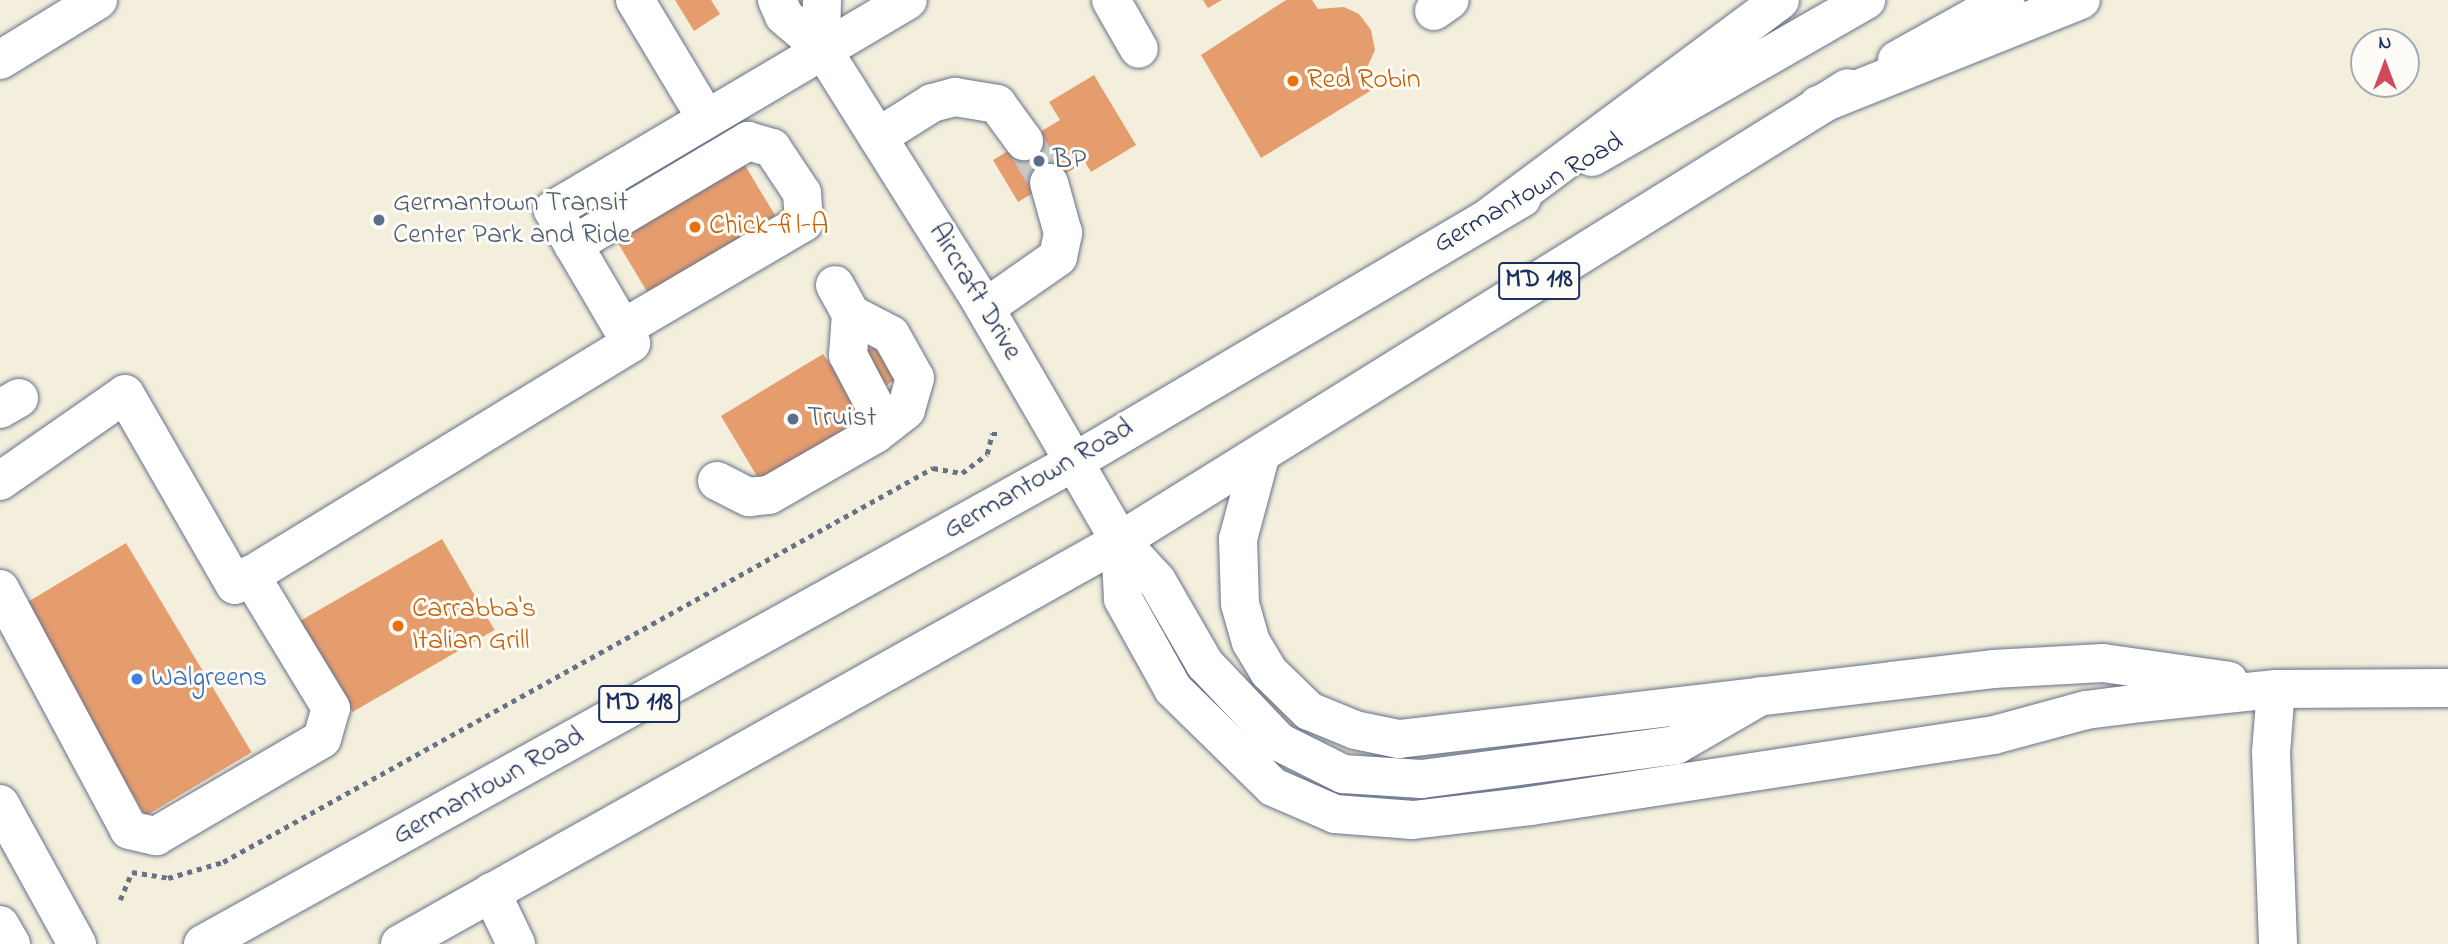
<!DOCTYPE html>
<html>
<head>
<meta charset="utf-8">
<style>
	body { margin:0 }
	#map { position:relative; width:2448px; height:944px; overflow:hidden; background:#f3efdc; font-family:"Indie Flower",sans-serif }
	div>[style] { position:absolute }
	.building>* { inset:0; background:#e59d6e; transform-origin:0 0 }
	.minor-tunnel>* { height:38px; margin-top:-19px; transform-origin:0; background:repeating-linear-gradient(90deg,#c8c9c3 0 38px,transparent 0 57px) }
	.path>* { height:4.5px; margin-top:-2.25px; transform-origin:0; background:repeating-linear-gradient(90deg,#67728a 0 5px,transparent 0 10px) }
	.roads { filter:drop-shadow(0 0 2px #67728a) drop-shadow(0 0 2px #67728a) }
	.minor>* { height:38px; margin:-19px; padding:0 19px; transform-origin:19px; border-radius:19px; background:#fff }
	.major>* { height:38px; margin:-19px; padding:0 19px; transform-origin:19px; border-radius:19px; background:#fff }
	.highway>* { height:38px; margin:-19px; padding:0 19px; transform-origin:19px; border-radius:19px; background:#fff }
	.dots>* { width:19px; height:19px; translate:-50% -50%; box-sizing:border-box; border:4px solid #fdfcf7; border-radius:50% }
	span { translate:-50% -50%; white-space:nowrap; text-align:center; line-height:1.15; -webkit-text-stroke:6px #fdfcf7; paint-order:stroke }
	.shield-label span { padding:2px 5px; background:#fdfcf7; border:2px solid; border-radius:5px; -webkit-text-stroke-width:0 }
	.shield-label { font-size:26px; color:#1b2f5e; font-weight:700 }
	.food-label { font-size:28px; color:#c56008 }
	.left { translate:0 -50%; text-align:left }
	.service-label { font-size:28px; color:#4e5e75 }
	.street-label { font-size:28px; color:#1b2f5e }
	.shop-label { font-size:28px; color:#366cbe }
	.north { position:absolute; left:2350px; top:28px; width:70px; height:70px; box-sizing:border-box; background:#fdfcf7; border:2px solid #a3aaba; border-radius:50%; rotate:0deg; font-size:19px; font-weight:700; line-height:28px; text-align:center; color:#1b2f5e }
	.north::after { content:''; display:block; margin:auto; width:24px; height:32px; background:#d1495b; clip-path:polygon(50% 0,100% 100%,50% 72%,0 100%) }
</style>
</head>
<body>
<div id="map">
	<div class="building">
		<i style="clip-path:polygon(675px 0,711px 0,720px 14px,694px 31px)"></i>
		<i style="clip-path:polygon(1203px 0,1222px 0,1208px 8px)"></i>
		<i style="clip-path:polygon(1286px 0,1312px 0,1318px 9px,1344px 7px,1359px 14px,1371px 30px,1375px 50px,1364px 74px,1375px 88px,1261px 158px,1201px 55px)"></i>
		<i style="clip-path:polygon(1094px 75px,1136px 145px,1091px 172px,1085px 162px,1018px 202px,993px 160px,1060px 120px,1049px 102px)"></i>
		<i style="left:743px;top:162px;width:63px;height:149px;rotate:59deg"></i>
		<i style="clip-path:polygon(885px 340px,906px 373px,864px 399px,866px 422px,764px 488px,721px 416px,823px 354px,831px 365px,839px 360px,842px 365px)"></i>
		<i style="left:442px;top:539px;width:105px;height:164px;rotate:60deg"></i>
		<i style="left:126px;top:543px;width:244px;height:124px;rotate:59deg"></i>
	</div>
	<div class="minor-tunnel">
		<i style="left:1024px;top:141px;width:49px;rotate:59.2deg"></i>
	</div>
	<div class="path">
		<i style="left:120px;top:900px;width:30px;rotate:-67deg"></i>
		<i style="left:132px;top:872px;width:36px;rotate:9deg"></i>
		<i style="left:168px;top:878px;width:57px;rotate:-16.2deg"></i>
		<i style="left:223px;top:862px;width:812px;rotate:-29.03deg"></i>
		<i style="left:933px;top:468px;width:29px;rotate:10deg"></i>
		<i style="left:962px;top:473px;width:31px;rotate:-37deg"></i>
		<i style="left:987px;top:454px;width:21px;rotate:-76deg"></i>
		<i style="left:992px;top:434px;width:9px"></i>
	</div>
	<div class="roads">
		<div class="minor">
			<i style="left:635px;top:0;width:138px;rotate:59deg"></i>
			<i style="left:777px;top:0;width:17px;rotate:66deg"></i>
			<i style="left:784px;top:16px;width:48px;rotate:40deg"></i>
			<i style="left:821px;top:47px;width:297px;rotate:57.8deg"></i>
			<i style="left:979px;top:298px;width:281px;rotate:59.9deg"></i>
			<i style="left:1120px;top:541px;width:54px;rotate:47.2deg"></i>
			<i style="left:1157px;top:581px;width:96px;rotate:60deg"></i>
			<i style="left:1205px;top:664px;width:108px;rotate:46.5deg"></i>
			<i style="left:1279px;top:742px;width:72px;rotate:26.6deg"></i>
			<i style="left:1343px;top:774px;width:79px;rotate:3.6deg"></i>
			<i style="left:1422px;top:779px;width:256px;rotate:-7.6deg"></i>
			<i style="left:1676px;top:745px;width:98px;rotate:-30deg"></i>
			<i style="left:1111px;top:0;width:56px;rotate:60.3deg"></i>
			<i style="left:1434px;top:11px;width:19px;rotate:-35deg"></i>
			<i style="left:821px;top:47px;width:47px;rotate:-88.8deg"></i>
			<i style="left:0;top:60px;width:115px;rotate:-31.5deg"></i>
			<i style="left:878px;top:137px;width:64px;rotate:-32.2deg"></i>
			<i style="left:932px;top:103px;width:24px;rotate:-15deg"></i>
			<i style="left:955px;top:97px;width:43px;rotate:9.5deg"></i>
			<i style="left:997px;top:104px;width:46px;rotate:53.9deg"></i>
			<i style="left:573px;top:245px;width:204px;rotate:-30.7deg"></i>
			<i style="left:748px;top:141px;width:25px;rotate:16deg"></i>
			<i style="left:772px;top:148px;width:54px;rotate:56.3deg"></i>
			<i style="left:802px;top:193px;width:29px;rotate:86deg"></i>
			<i style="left:804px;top:222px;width:210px;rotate:149.6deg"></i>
			<i style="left:985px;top:308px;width:89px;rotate:-34.9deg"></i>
			<i style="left:1058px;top:257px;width:25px;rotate:-78deg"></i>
			<i style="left:1063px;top:233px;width:52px;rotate:-105.6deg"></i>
			<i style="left:851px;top:314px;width:45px;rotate:27.7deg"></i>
			<i style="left:891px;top:335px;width:49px;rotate:60.8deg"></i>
			<i style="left:915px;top:378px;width:33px;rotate:106deg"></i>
			<i style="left:906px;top:410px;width:39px;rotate:142deg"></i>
			<i style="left:0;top:409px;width:22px;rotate:-30deg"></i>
			<i style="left:1260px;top:457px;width:85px;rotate:105deg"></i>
			<i style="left:1238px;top:539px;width:65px;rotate:88.2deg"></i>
			<i style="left:1240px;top:604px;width:40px;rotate:74deg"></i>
			<i style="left:1251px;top:642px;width:35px;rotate:59deg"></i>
			<i style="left:1269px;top:672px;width:56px;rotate:44.3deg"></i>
			<i style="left:1309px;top:711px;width:50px;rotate:22.4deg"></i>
			<i style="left:1355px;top:730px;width:45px;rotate:11.6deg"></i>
			<i style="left:1399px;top:739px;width:598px;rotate:-6.72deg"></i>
			<i style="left:1993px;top:669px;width:110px;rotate:-3.1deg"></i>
			<i style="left:2103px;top:663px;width:127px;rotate:8.1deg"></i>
			<i style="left:0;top:481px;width:152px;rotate:-34.8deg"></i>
			<i style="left:125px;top:394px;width:220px;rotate:60.1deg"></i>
			<i style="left:235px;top:585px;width:464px;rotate:-31.4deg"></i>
			<i style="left:631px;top:343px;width:154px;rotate:-120.4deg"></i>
			<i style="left:553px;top:210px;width:412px;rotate:-30.6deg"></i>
			<i style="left:717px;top:481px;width:36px;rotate:27deg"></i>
			<i style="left:749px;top:497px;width:20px;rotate:-6deg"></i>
			<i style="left:769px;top:495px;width:122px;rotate:-29.9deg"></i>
			<i style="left:875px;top:434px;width:22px;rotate:-82deg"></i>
			<i style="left:878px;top:412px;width:64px;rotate:-117.8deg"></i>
			<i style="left:848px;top:355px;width:41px;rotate:-85.8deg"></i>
			<i style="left:851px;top:314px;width:33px;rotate:-119deg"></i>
			<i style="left:1120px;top:541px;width:58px;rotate:87deg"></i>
			<i style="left:1123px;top:599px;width:103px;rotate:60.9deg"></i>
			<i style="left:1173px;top:689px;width:140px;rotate:44.4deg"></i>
			<i style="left:1273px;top:787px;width:68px;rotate:23.5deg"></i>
			<i style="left:1335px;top:814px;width:78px;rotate:4.4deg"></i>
			<i style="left:1413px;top:820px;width:118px;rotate:-6.8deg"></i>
			<i style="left:1530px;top:806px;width:469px;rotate:-8.7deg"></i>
			<i style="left:1994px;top:735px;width:95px;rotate:-15.2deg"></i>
			<i style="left:2086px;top:710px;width:54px;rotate:-7.4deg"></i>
			<i style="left:2140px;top:703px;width:137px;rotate:-5.9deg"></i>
			<i style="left:2276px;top:689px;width:172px;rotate:-0.3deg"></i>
			<i style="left:0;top:589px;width:273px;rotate:61.8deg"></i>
			<i style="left:129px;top:830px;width:28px;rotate:13deg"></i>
			<i style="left:156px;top:836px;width:192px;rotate:-30.3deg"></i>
			<i style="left:322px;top:739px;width:32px;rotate:-74deg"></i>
			<i style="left:331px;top:708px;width:156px;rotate:-121.3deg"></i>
			<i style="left:2276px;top:689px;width:63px;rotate:94.5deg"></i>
			<i style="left:2271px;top:752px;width:192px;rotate:87.9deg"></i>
			<i style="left:491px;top:892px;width:58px;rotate:64.3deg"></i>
		</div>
		<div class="major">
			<i style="left:1897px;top:60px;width:124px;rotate:-29.1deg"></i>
			<i style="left:1592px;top:157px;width:316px;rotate:-29.8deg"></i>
			<i style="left:0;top:804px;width:160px;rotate:61.2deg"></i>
			<i style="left:0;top:925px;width:22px;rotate:60deg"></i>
			<i style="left:203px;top:944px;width:995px;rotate:-28.96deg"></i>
			<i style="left:1074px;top:462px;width:520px;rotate:-30.51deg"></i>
			<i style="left:400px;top:944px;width:825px;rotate:-29.24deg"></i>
			<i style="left:1120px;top:541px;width:857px;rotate:-31.89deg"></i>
		</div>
		<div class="highway">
			<i style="left:1818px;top:105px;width:283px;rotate:-21.8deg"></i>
			<i style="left:1492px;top:215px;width:359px;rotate:-36.7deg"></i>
		</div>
	</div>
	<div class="dots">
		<i style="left:1293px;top:81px;background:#e8710a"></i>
		<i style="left:1039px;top:161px;background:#5c6f8a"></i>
		<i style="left:379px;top:220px;background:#5c6f8a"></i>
		<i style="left:695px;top:227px;background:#e8710a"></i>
		<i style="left:793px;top:419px;background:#5c6f8a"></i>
		<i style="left:398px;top:626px;background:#e8710a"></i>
		<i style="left:137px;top:679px;background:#3f7fe0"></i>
	</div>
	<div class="shield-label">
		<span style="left:1539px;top:281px">MD 118</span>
		<span style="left:639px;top:704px">MD 118</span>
	</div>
	<div class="food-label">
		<span class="left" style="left:1307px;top:81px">Red Robin</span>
		<span class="left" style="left:709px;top:227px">Chick-fil-A</span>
		<span class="left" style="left:412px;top:626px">Carrabba's<br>Italian Grill</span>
	</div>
	<div class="service-label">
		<span class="left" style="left:1053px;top:161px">BP</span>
		<span class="left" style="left:393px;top:220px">Germantown Transit<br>Center Park and Ride</span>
		<span class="left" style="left:807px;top:419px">Truist</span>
	</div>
	<div class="street-label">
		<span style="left:1529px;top:194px;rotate:-30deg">Germantown Road</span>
		<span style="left:974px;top:292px;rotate:59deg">Aircraft Drive</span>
		<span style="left:1039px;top:480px;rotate:-30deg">Germantown Road</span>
		<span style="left:489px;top:787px;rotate:-29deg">Germantown Road</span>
	</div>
	<div class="shop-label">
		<span class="left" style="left:151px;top:679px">Walgreens</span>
	</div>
	<div class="north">N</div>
</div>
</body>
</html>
